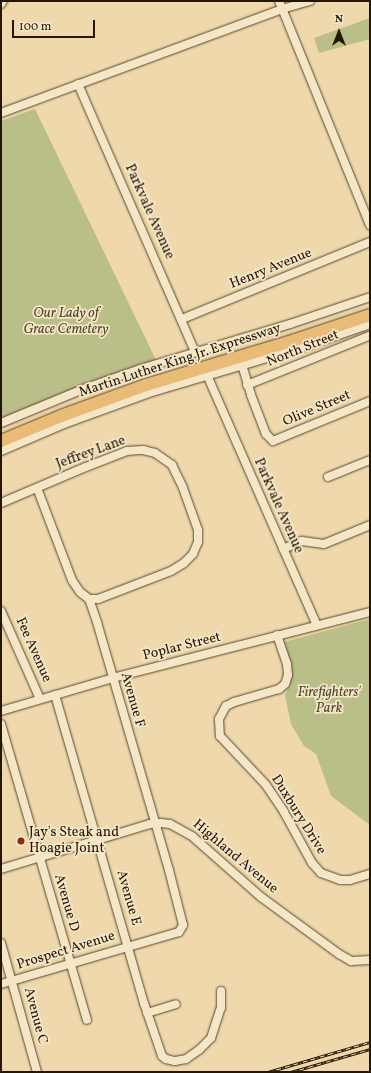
<!DOCTYPE html>
<html>
<head>
<meta charset="utf-8">
<style>
	body { margin:0 }
	#map { position:relative; width:371px; height:1073px; overflow:hidden; background:#efd8ab; font-family:Vollkorn,serif }
	div>[style] { position:absolute }
	.green>* { inset:0; background:#babe88 }
	.roads { filter:drop-shadow(0 0 1px #57462d) drop-shadow(0 0 1px #57462d) }
	.minor>* { height:8px; margin:-4px; padding:0 4px; transform-origin:4px; border-radius:4px; background:#f5e6c8 }
	.highway>* { height:12px; margin:-6px; padding:0 6px; transform-origin:6px; border-radius:6px; background:#e8bc76 }
	.rail>* { height:3px; margin-top:-1.5px; transform-origin:0; background:repeating-linear-gradient(90deg,#f5e6c8 0 4.5px,#241603 0 9px); box-sizing:border-box; border-block:1px solid #241603 }
	.dots>* { width:11px; height:11px; translate:-50% -50%; box-sizing:border-box; border:2px solid #f5e6c8; border-radius:50% }
	span { translate:-50% -50%; white-space:nowrap; text-align:center; line-height:1.15; -webkit-text-stroke:3.5px #f5e6c8; paint-order:stroke }
	.street-label { font-size:14px; color:#241603 }
	.park-label { font-size:14px; color:#51482b; font-style:italic }
	.poi-label { font-size:14px; color:#241603 }
	.left { translate:0 -50%; text-align:left }
	.frame { position:absolute; inset:0; border:2px solid #241603; pointer-events:none }
	.north { position:absolute; left:319px; top:12px; width:40px; height:40px; -webkit-text-stroke:3px #f5e6c8; paint-order:stroke; rotate:0deg; font-size:11px; font-weight:700; line-height:16px; text-align:center; color:#241603 }
	.north::after { content:''; display:block; margin:auto; width:14px; height:18px; background:#241603; clip-path:polygon(50% 0,100% 100%,50% 72%,0 100%) }
	.scale { position:absolute; left:12px; top:20px; width:83px; height:18px; box-sizing:border-box; border:2px solid #241603; border-top:0; padding-left:5px; font-size:12px; line-height:14px; white-space:nowrap; color:#241603; -webkit-text-stroke:3px #f5e6c8; paint-order:stroke }
</style>
</head>
<body>
<div id="map">
	<div class="green">
		<i style="clip-path:polygon(370px 18px,370px 39px,319px 53px,314px 38px)"></i>
		<i style="clip-path:polygon(35px 109px,156px 360px,94px 381px,1px 420px,1px 121px)"></i>
		<i style="clip-path:polygon(370px 619px,370px 825px,331px 796px,316px 754px,304px 746px,291px 724px,285px 695px,292px 677px,284px 642px)"></i>
	</div>
	<div class="roads">
		<div class="minor">
			<i style="left:279px;top:1px;width:242px;rotate:67.9deg"></i>
			<i style="left:1px;top:4px;width:4px;rotate:-56deg"></i>
			<i style="left:78px;top:84px;width:292px;rotate:66.4deg"></i>
			<i style="left:1px;top:113px;width:300px;rotate:-20.3deg"></i>
			<i style="left:282px;top:9px;width:29px;rotate:-16deg"></i>
			<i style="left:182px;top:319px;width:203px;rotate:-22.3deg"></i>
			<i style="left:242px;top:365px;width:31px;rotate:73deg"></i>
			<i style="left:251px;top:395px;width:42px;rotate:69deg"></i>
			<i style="left:266px;top:434px;width:10px;rotate:45deg"></i>
			<i style="left:273px;top:441px;width:105px;rotate:-22.4deg"></i>
			<i style="left:207px;top:375px;width:273px;rotate:66.3deg"></i>
			<i style="left:247px;top:385px;width:131px;rotate:-21.9deg"></i>
			<i style="left:1px;top:423px;width:89px;rotate:-22.5deg"></i>
			<i style="left:83px;top:389px;width:60px;rotate:-19.3deg"></i>
			<i style="left:140px;top:369px;width:157px;rotate:-16.7deg"></i>
			<i style="left:290px;top:324px;width:84px;rotate:-18.6deg"></i>
			<i style="left:1px;top:451px;width:69px;rotate:-23.2deg"></i>
			<i style="left:64px;top:424px;width:90px;rotate:-20deg"></i>
			<i style="left:149px;top:393px;width:155px;rotate:-16.5deg"></i>
			<i style="left:298px;top:349px;width:76px;rotate:-19.1deg"></i>
			<i style="left:328px;top:477px;width:45px;rotate:-22deg"></i>
			<i style="left:1px;top:503px;width:92px;rotate:-23deg"></i>
			<i style="left:86px;top:467px;width:44px;rotate:-21.3deg"></i>
			<i style="left:127px;top:451px;width:16px;rotate:-4deg"></i>
			<i style="left:143px;top:450px;width:12px;rotate:14deg"></i>
			<i style="left:155px;top:453px;width:21px;rotate:35deg"></i>
			<i style="left:172px;top:465px;width:25px;rotate:64deg"></i>
			<i style="left:183px;top:488px;width:45px;rotate:70.3deg"></i>
			<i style="left:198px;top:530px;width:12px;rotate:90deg"></i>
			<i style="left:198px;top:542px;width:13px;rotate:113deg"></i>
			<i style="left:193px;top:554px;width:13px;rotate:135deg"></i>
			<i style="left:184px;top:563px;width:15px;rotate:148deg"></i>
			<i style="left:171px;top:571px;width:78px;rotate:159deg"></i>
			<i style="left:98px;top:599px;width:9px;rotate:180deg"></i>
			<i style="left:283px;top:549px;width:21px;rotate:-23deg"></i>
			<i style="left:302px;top:541px;width:22px;rotate:8deg"></i>
			<i style="left:324px;top:544px;width:50px;rotate:-22.4deg"></i>
			<i style="left:1px;top:611px;width:96px;rotate:66.1deg"></i>
			<i style="left:277px;top:635px;width:31px;rotate:71deg"></i>
			<i style="left:287px;top:664px;width:11px;rotate:85deg"></i>
			<i style="left:288px;top:675px;width:9px;rotate:108deg"></i>
			<i style="left:285px;top:684px;width:8px;rotate:140deg"></i>
			<i style="left:279px;top:689px;width:47px;rotate:163.9deg"></i>
			<i style="left:234px;top:702px;width:9px;rotate:153deg"></i>
			<i style="left:226px;top:706px;width:15px;rotate:118deg"></i>
			<i style="left:219px;top:719px;width:17px;rotate:87deg"></i>
			<i style="left:220px;top:736px;width:67px;rotate:46.8deg"></i>
			<i style="left:266px;top:785px;width:32px;rotate:56deg"></i>
			<i style="left:284px;top:812px;width:58px;rotate:61.2deg"></i>
			<i style="left:312px;top:863px;width:13px;rotate:48deg"></i>
			<i style="left:321px;top:873px;width:20px;rotate:20deg"></i>
			<i style="left:340px;top:880px;width:10px"></i>
			<i style="left:350px;top:880px;width:21px;rotate:-17deg"></i>
			<i style="left:55px;top:695px;width:321px;rotate:73.9deg"></i>
			<i style="left:144px;top:1003px;width:56px;rotate:71.2deg"></i>
			<i style="left:162px;top:1056px;width:5px;rotate:37deg"></i>
			<i style="left:166px;top:1059px;width:9px;rotate:13deg"></i>
			<i style="left:175px;top:1061px;width:11px;rotate:-10deg"></i>
			<i style="left:186px;top:1059px;width:16px;rotate:-35deg"></i>
			<i style="left:199px;top:1050px;width:17px;rotate:-45deg"></i>
			<i style="left:211px;top:1038px;width:32px;rotate:-72deg"></i>
			<i style="left:221px;top:1008px;width:17px;rotate:-90deg"></i>
			<i style="left:1px;top:711px;width:117px;rotate:-16.4deg"></i>
			<i style="left:113px;top:678px;width:265px;rotate:-14.4deg"></i>
			<i style="left:1px;top:724px;width:308px;rotate:73.8deg"></i>
			<i style="left:1px;top:869px;width:156px;rotate:-16.8deg"></i>
			<i style="left:150px;top:824px;width:11px;rotate:-5deg"></i>
			<i style="left:161px;top:823px;width:9px;rotate:6deg"></i>
			<i style="left:170px;top:824px;width:26px;rotate:29deg"></i>
			<i style="left:193px;top:837px;width:91px;rotate:41.4deg"></i>
			<i style="left:261px;top:897px;width:97px;rotate:36.2deg"></i>
			<i style="left:339px;top:954px;width:14px;rotate:30deg"></i>
			<i style="left:351px;top:961px;width:19px;rotate:-3deg"></i>
			<i style="left:1px;top:943px;width:134px;rotate:74.4deg"></i>
			<i style="left:1px;top:984px;width:185px;rotate:-16.3deg"></i>
			<i style="left:179px;top:932px;width:8px;rotate:-60deg"></i>
			<i style="left:183px;top:925px;width:57px;rotate:-104.3deg"></i>
			<i style="left:169px;top:870px;width:258px;rotate:-106.2deg"></i>
			<i style="left:97px;top:622px;width:24px;rotate:-109deg"></i>
			<i style="left:89px;top:599px;width:11px;rotate:-142deg"></i>
			<i style="left:80px;top:592px;width:14px;rotate:-124deg"></i>
			<i style="left:72px;top:580px;width:98px;rotate:-110.8deg"></i>
			<i style="left:147px;top:1013px;width:30px;rotate:-17deg"></i>
		</div>
		<div class="highway">
			<i style="left:1px;top:441px;width:65px;rotate:-22.6deg"></i>
			<i style="left:61px;top:416px;width:90px;rotate:-20deg"></i>
			<i style="left:146px;top:385px;width:156px;rotate:-16.8deg"></i>
			<i style="left:295px;top:340px;width:79px;rotate:-18.4deg"></i>
		</div>
	</div>
	<div class="rail">
		<i style="left:268px;top:1072px;width:106px;rotate:-16.4deg"></i>
		<i style="left:291px;top:1072px;width:82px;rotate:-16.2deg"></i>
	</div>
	<div class="dots">
		<i style="left:21px;top:841px;background:#8f2418"></i>
	</div>
	<div class="street-label">
		<span style="left:149px;top:212px;rotate:66deg">Parkvale Avenue</span>
		<span style="left:271px;top:269px;rotate:-22deg">Henry Avenue</span>
		<span style="left:303px;top:349px;rotate:-22deg">North Street</span>
		<span style="left:180px;top:361px;rotate:-18deg">Martin Luther King Jr. Expressway</span>
		<span style="left:317px;top:409px;rotate:-23deg">Olive Street</span>
		<span style="left:91px;top:453px;rotate:-20deg">Jeffrey Lane</span>
		<span style="left:278px;top:506px;rotate:66deg">Parkvale Avenue</span>
		<span style="left:182px;top:647px;rotate:-14deg">Poplar Street</span>
		<span style="left:33px;top:650px;rotate:66deg">Fee Avenue</span>
		<span style="left:132px;top:700px;rotate:74deg">Avenue F</span>
		<span style="left:298px;top:815px;rotate:58deg">Duxbury Drive</span>
		<span style="left:235px;top:857px;rotate:40deg">Highland Avenue</span>
		<span style="left:128px;top:898px;rotate:74deg">Avenue E</span>
		<span style="left:66px;top:903px;rotate:74deg">Avenue D</span>
		<span style="left:66px;top:951px;rotate:-17deg">Prospect Avenue</span>
		<span style="left:35px;top:1016px;rotate:75deg">Avenue C</span>
	</div>
	<div class="park-label">
		<span style="left:66px;top:322px">Our Lady of<br>Grace Cemetery</span>
		<span style="left:329px;top:701px">Firefighters'<br>Park</span>
	</div>
	<div class="poi-label">
		<span class="left" style="left:29px;top:841px">Jay's Steak and<br>Hoagie Joint</span>
	</div>
	<div class="frame"></div>
	<div class="north">N</div>
	<div class="scale">100 m</div>
</div>
</body>
</html>
